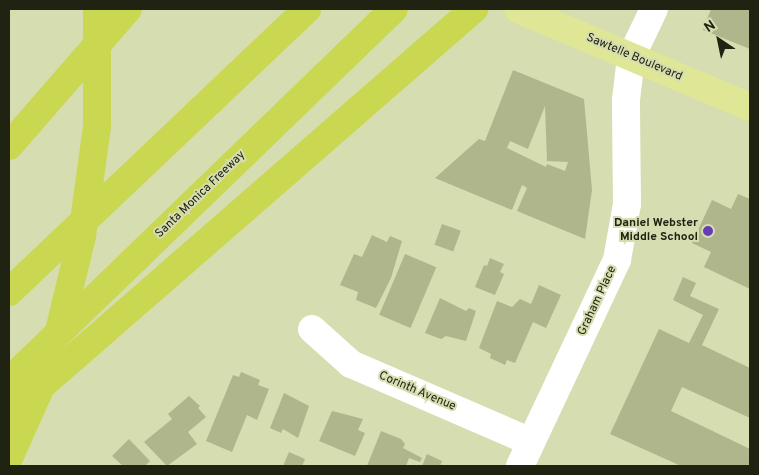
<!DOCTYPE html>
<html>
<head>
<meta charset="utf-8">
<style>
	body { margin:0 }
	#map { position:relative; width:759px; height:475px; overflow:hidden; background:#d6ddb0; font-family:Overpass,sans-serif }
	div>[style] { position:absolute }
	.building>* { inset:0; background:#afb68b; transform-origin:0 0 }
	.minor>* { height:28px; margin:-14px; padding:0 14px; transform-origin:14px; border-radius:14px; background:#fff }
	.major>* { height:28px; margin:-14px; padding:0 14px; transform-origin:14px; border-radius:14px; background:#dfe797 }
	.highway>* { height:28px; margin:-14px; padding:0 14px; transform-origin:14px; border-radius:14px; background:#cad751 }
	.dots>* { width:14px; height:14px; translate:-50% -50%; box-sizing:border-box; border:2px solid #d6ddb0; border-radius:50% }
	span { translate:-50% -50%; white-space:nowrap; text-align:center; line-height:1.15; -webkit-text-stroke:4px #d6ddb0; paint-order:stroke }
	.street-label { font-size:12px; color:#212312 }
	.poi-label { font-size:12px; color:#212312; font-weight:700 }
	.right { translate:-100% -50%; text-align:right }
	.frame { position:absolute; inset:0; border:10px solid #212312; pointer-events:none }
	.north { position:absolute; left:694px; top:15px; width:50px; height:50px; -webkit-text-stroke:4px #d6ddb0; paint-order:stroke; rotate:326deg; font-size:14px; font-weight:700; line-height:20px; text-align:center; color:#212312 }
	.north::after { content:''; display:block; margin:auto; width:18px; height:22px; background:#212312; clip-path:polygon(50% 0,100% 100%,50% 72%,0 100%) }
</style>
</head>
<body>
<div id="map">
	<div class="building">
		<i style="clip-path:polygon(711px 9px,750px 9px,750px 49px,703px 30px)"></i>
		<i style="clip-path:polygon(evenodd,513px 70px,584px 99px,592px 190px,585px 239px,517px 211px,527px 188px,522px 185px,512px 210px,435px 178px,479px 139px,485px 141px,513px 70px,545px 106px,547px 161px,568px 162px,565px 171px,547px 164px,546px 167px,507px 148px,510px 141px,528px 149px,545px 106px)"></i>
		<i style="clip-path:polygon(738px 194px,750px 199px,750px 289px,704px 267px,711px 252px,692px 243px,712px 200px,731px 209px)"></i>
		<i style="left:442px;top:224px;width:20px;height:22px;rotate:20deg"></i>
		<i style="clip-path:polygon(372px 235px,387px 242px,390px 236px,402px 241px,391px 278px,376px 308px,356px 300px,358px 292px,340px 285px,354px 254px,362px 257px)"></i>
		<i style="left:405px;top:254px;width:34px;height:66px;rotate:23deg"></i>
		<i style="clip-path:polygon(490px 258px,504px 264px,500px 272px,504px 274px,495px 295px,475px 287px,484px 265px,487px 266px)"></i>
		<i style="clip-path:polygon(683px 277px,696px 283px,690px 296px,719px 309px,702px 345px,750px 368px,750px 418px,682px 387px,671px 411px,750px 449px,750px 466px,681px 466px,610px 434px,659px 329px,689px 343px,703px 315px,673px 300px)"></i>
		<i style="clip-path:polygon(539px 285px,561px 295px,546px 328px,533px 322px,515px 363px,507px 360px,505px 365px,490px 358px,491px 354px,479px 348px,497px 301px,512px 307px,520px 299px,531px 304px)"></i>
		<i style="clip-path:polygon(440px 298px,466px 311px,469px 308px,476px 311px,466px 341px,446px 336px,441px 339px,425px 333px)"></i>
		<i style="clip-path:polygon(241px 372px,260px 380px,258px 385px,269px 389px,257px 420px,247px 415px,232px 452px,206px 441px,233px 375px,239px 377px)"></i>
		<i style="clip-path:polygon(284px 393px,309px 406px,298px 438px,283px 429px,281px 433px,270px 428px)"></i>
		<i style="clip-path:polygon(189px 396px,200px 406px,198px 408px,206px 417px,188px 432px,197px 444px,167px 466px,144px 442px,172px 419px,168px 414px)"></i>
		<i style="clip-path:polygon(332px 411px,363px 419px,358px 430px,365px 433px,355px 456px,319px 441px)"></i>
		<i style="clip-path:polygon(381px 431px,401px 439px,405px 444px,403px 448px,422px 458px,420px 462px,409px 458px,406px 466px,367px 466px)"></i>
		<i style="clip-path:polygon(129px 439px,150px 461px,145px 466px,123px 466px,112px 456px)"></i>
		<i style="clip-path:polygon(289px 452px,305px 459px,302px 466px,283px 466px)"></i>
		<i style="clip-path:polygon(427px 454px,442px 461px,440px 466px,422px 466px)"></i>
	</div>
	<div class="minor">
		<i style="left:312px;top:329px;width:52px;rotate:41.9deg"></i>
		<i style="left:351px;top:364px;width:196px;rotate:23.4deg"></i>
		<i style="left:520px;top:466px;width:228px;rotate:-64.8deg"></i>
		<i style="left:617px;top:260px;width:57px;rotate:-79.9deg"></i>
		<i style="left:627px;top:204px;width:104px;rotate:-90.6deg"></i>
		<i style="left:626px;top:100px;width:43px;rotate:-83.4deg"></i>
		<i style="left:631px;top:57px;width:53px;rotate:-64.4deg"></i>
	</div>
	<div class="major">
		<i style="left:518px;top:9px;width:252px;rotate:22.9deg"></i>
	</div>
	<div class="highway">
		<i style="left:9px;top:146px;width:181px;rotate:-49deg"></i>
		<i style="left:9px;top:292px;width:411px;rotate:-43.5deg"></i>
		<i style="left:59px;top:331px;width:98px;rotate:-76.4deg"></i>
		<i style="left:82px;top:236px;width:111px;rotate:-82.2deg"></i>
		<i style="left:97px;top:126px;width:117px;rotate:-90deg"></i>
		<i style="left:9px;top:381px;width:535px;rotate:-44.02deg"></i>
		<i style="left:9px;top:414px;width:617px;rotate:-41.05deg"></i>
		<i style="left:9px;top:458px;width:73px;rotate:-65.9deg"></i>
	</div>
	<div class="dots">
		<i style="left:708px;top:231px;background:#663cb4"></i>
	</div>
	<div class="street-label">
		<span style="left:634px;top:58px;rotate:23deg">Sawtelle Boulevard</span>
		<span style="left:201px;top:195px;rotate:-44deg">Santa Monica Freeway</span>
		<span style="left:598px;top:301px;rotate:-65deg">Graham Place</span>
		<span style="left:417px;top:392px;rotate:23deg">Corinth Avenue</span>
	</div>
	<div class="poi-label">
		<span class="right" style="left:698px;top:231px">Daniel Webster<br>Middle School</span>
	</div>
	<div class="frame"></div>
	<div class="north">N</div>
</div>
</body>
</html>
